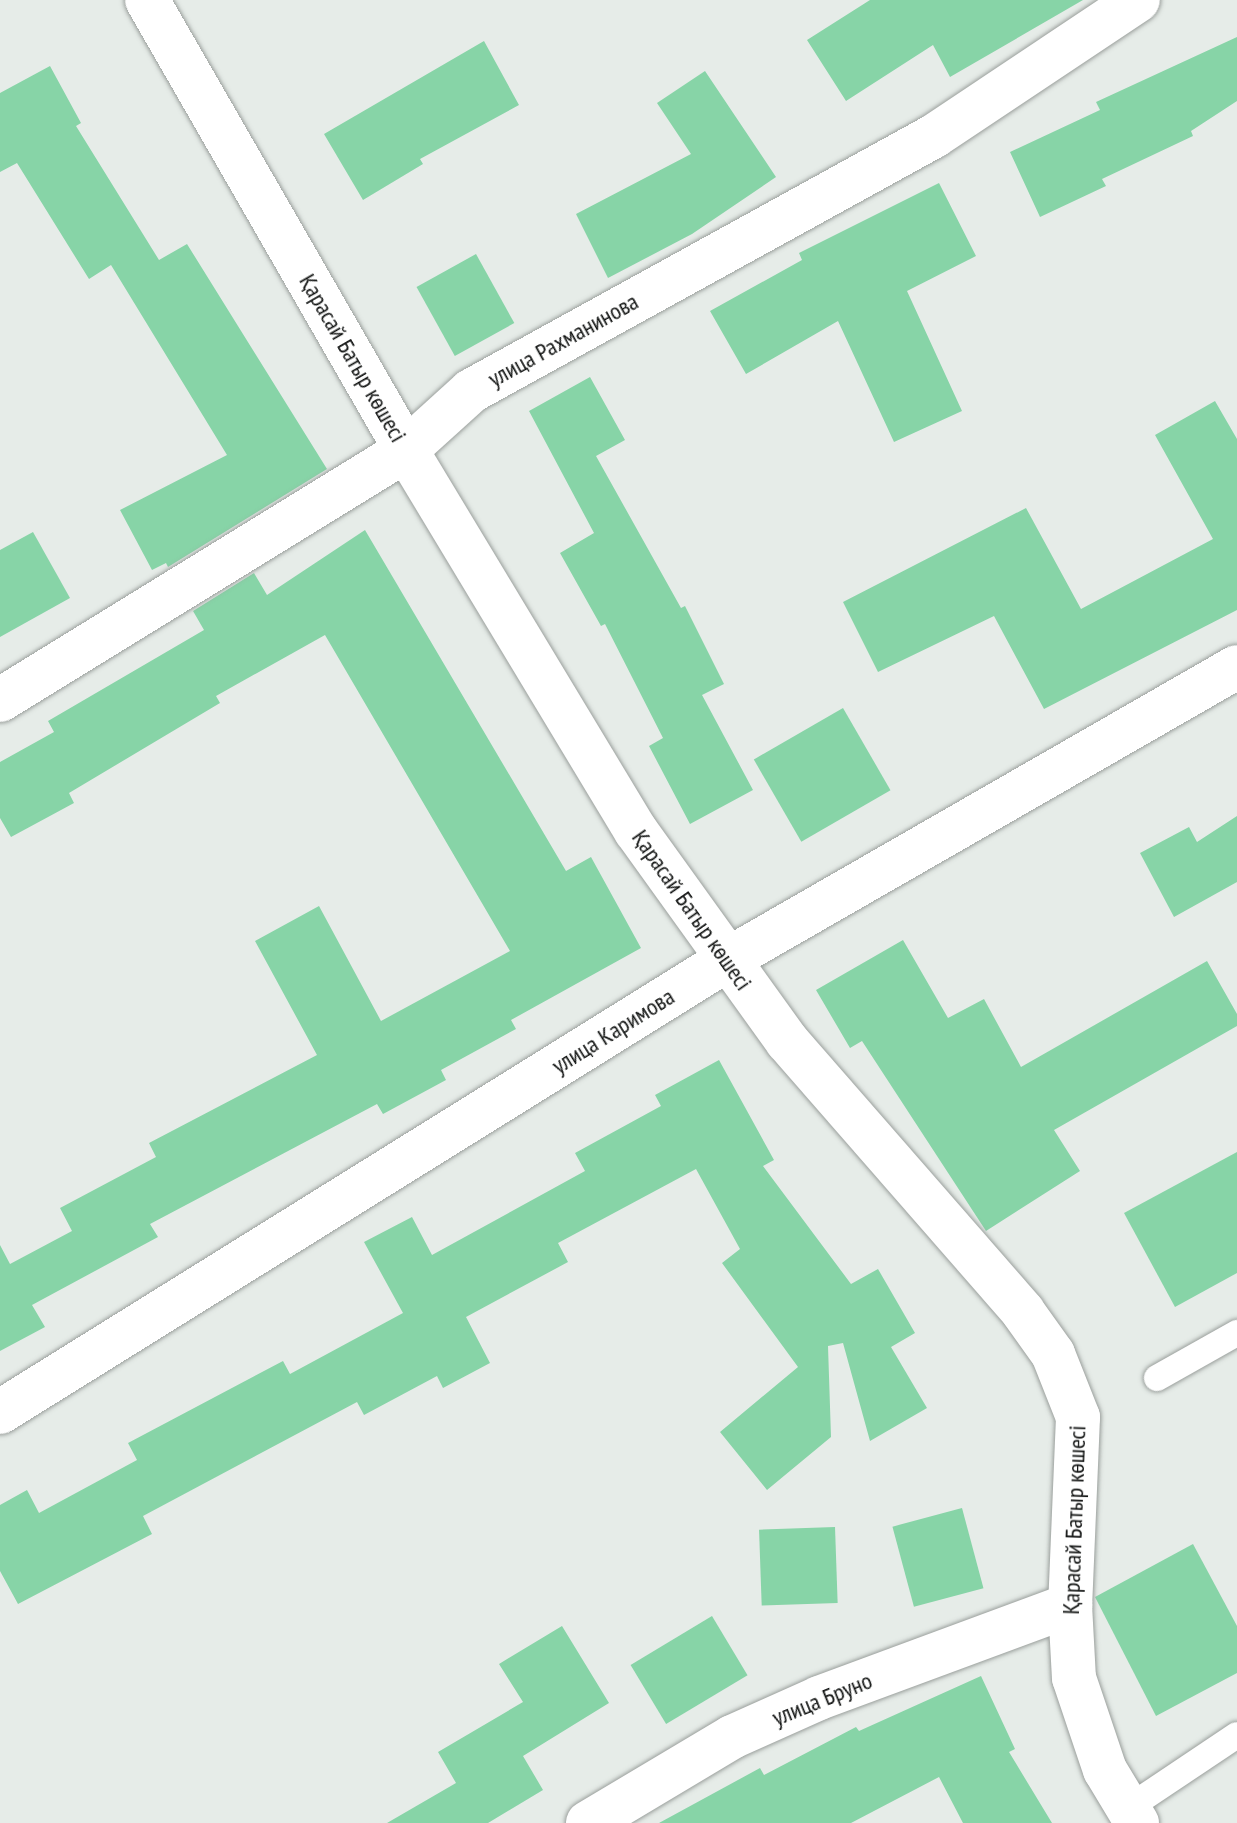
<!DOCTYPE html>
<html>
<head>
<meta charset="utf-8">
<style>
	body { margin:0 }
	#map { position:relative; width:1237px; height:1823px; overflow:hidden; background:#e6ece8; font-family:"PT Sans Narrow",sans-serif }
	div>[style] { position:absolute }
	.building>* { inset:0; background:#87d4a7; transform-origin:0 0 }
	.roads { filter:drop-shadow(0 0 2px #9a9f9c) drop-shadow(0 0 2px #9a9f9c) }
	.lane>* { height:26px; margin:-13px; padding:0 13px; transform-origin:13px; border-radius:13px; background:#fff }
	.street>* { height:44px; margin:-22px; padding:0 22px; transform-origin:22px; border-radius:22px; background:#fff }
	.secondary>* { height:44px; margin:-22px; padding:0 22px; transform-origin:22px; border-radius:22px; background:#fff }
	span { translate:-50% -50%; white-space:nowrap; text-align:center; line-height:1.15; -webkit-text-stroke:8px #fff; paint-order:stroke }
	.street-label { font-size:24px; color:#101211 }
</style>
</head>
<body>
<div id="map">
	<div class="building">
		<i style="clip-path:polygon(870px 0,1083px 0,950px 77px,933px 45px,846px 101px,807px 40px)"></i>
		<i style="clip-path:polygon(1237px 37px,1237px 101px,1191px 131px,1193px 136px,1102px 179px,1106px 186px,1040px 217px,1010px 152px,1100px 110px,1096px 102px)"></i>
		<i style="clip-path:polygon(484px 41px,519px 105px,420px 159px,423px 164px,363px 200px,324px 134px)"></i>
		<i style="clip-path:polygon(50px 66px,81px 123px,76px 126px,159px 260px,187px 244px,327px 469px,168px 567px,166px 563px,152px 570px,120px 510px,227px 455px,111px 265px,89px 279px,17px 163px,0 172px,0 93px)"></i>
		<i style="clip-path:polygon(705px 71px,776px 177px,692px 234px,608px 278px,576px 214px,691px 154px,657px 103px)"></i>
		<i style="clip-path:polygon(939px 183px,976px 256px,907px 291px,962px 411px,894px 442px,838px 321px,746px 374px,710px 311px,802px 260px,799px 253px)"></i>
		<i style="left:476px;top:254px;width:79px;height:68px;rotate:61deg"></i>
		<i style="clip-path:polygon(590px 377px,625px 440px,596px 456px,681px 608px,685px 606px,724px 684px,702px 695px,753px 790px,690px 824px,649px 746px,663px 738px,605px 624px,601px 626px,560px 553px,594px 533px,529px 411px)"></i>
		<i style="clip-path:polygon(1215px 401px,1237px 439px,1237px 610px,1044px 709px,994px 616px,878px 672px,843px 602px,1026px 508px,1081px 609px,1213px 539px,1155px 435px)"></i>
		<i style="clip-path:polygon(365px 530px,566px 871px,591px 857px,641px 948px,511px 1020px,516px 1029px,441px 1070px,446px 1080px,383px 1114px,377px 1104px,150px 1224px,158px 1237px,32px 1305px,45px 1327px,0 1351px,0 1245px,10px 1264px,72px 1231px,60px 1208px,156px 1157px,149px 1143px,317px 1055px,255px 941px,319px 906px,381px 1021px,510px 951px,325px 635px,216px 696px,220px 703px,69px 793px,74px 803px,11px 837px,0 818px,0 762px,54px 732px,48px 721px,204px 630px,193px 611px,254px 573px,267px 595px)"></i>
		<i style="clip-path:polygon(33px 532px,70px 598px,0 637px,0 550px)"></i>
		<i style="left:843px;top:708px;width:95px;height:103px;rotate:60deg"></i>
		<i style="clip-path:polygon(1237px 816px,1237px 882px,1174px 917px,1140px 853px,1189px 827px,1197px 842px)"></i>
		<i style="clip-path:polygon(903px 940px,948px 1018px,984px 999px,1021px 1067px,1207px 961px,1237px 1014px,1237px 1026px,1054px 1130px,1080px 1171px,986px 1231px,862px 1041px,850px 1048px,816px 990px)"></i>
		<i style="clip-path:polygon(719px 1060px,774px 1160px,763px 1166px,851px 1284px,878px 1269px,915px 1333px,891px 1347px,927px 1408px,870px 1441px,843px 1343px,828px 1346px,831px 1437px,767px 1490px,720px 1432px,798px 1367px,722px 1263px,740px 1249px,696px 1169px,558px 1243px,568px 1262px,466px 1317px,490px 1363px,443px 1388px,437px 1376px,364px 1415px,357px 1402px,143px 1516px,152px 1534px,18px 1604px,0 1571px,0 1505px,27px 1490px,39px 1513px,137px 1460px,128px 1443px,283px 1361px,290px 1374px,403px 1313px,364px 1242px,412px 1217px,432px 1255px,585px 1171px,575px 1153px,661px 1106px,655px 1095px)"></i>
		<i style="clip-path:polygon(1237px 1152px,1237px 1273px,1175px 1307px,1124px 1213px)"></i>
		<i style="left:962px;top:1508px;width:83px;height:72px;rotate:75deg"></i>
		<i style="left:835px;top:1527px;width:76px;height:76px;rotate:88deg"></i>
		<i style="clip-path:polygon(1193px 1544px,1237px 1626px,1237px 1673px,1156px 1716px,1095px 1597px)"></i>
		<i style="left:712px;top:1616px;width:69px;height:95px;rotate:59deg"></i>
		<i style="clip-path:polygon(562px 1626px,609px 1703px,523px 1756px,543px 1790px,488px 1823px,387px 1823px,456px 1783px,438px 1752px,523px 1702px,499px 1664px)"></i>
		<i style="clip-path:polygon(981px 1676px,1015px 1749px,1009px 1752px,1052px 1823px,963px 1823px,939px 1777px,851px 1823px,659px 1823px,760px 1768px,764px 1775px,856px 1727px,859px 1731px)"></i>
	</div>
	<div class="roads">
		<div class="lane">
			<i style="left:1157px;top:1378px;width:92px;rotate:-29.4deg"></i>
			<i style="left:1128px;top:1808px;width:131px;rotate:-33.8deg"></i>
		</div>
		<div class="street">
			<i style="left:0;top:700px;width:477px;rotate:-31.6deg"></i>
			<i style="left:406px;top:450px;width:88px;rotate:-42.2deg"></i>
			<i style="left:471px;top:391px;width:529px;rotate:-28.84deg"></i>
			<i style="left:934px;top:136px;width:245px;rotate:-33.7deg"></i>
			<i style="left:588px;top:1823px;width:168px;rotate:-30.8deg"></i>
			<i style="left:732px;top:1737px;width:95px;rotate:-24.1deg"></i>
			<i style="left:819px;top:1698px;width:268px;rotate:-20.3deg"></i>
		</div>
		<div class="secondary">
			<i style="left:147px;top:0;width:519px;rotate:60.08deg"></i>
			<i style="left:406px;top:450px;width:445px;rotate:58.9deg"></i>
			<i style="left:636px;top:831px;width:259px;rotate:54.3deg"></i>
			<i style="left:787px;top:1041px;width:359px;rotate:48.9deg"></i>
			<i style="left:1023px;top:1312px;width:52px;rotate:54.5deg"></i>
			<i style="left:1053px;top:1354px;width:68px;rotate:68.4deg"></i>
			<i style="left:1078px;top:1417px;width:188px;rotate:92.4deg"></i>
			<i style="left:1070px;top:1605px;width:73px;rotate:86.9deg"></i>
			<i style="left:1074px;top:1678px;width:97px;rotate:71.4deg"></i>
			<i style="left:1105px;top:1770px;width:62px;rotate:58.9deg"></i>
			<i style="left:0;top:1412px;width:854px;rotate:-31.88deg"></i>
			<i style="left:725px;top:961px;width:590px;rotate:-29.87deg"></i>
		</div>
	</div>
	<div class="street-label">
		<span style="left:563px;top:340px;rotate:-29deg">улица Рахманинова</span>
		<span style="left:353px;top:358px;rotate:60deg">Қарасай Батыр көшесі</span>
		<span style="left:692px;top:910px;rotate:55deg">Қарасай Батыр көшесі</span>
		<span style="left:613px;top:1031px;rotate:-32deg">улица Каримова</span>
		<span style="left:1074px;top:1520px;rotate:-88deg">Қарасай Батыр көшесі</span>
		<span style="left:822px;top:1699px;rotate:-22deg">улица Бруно</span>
	</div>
</div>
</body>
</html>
